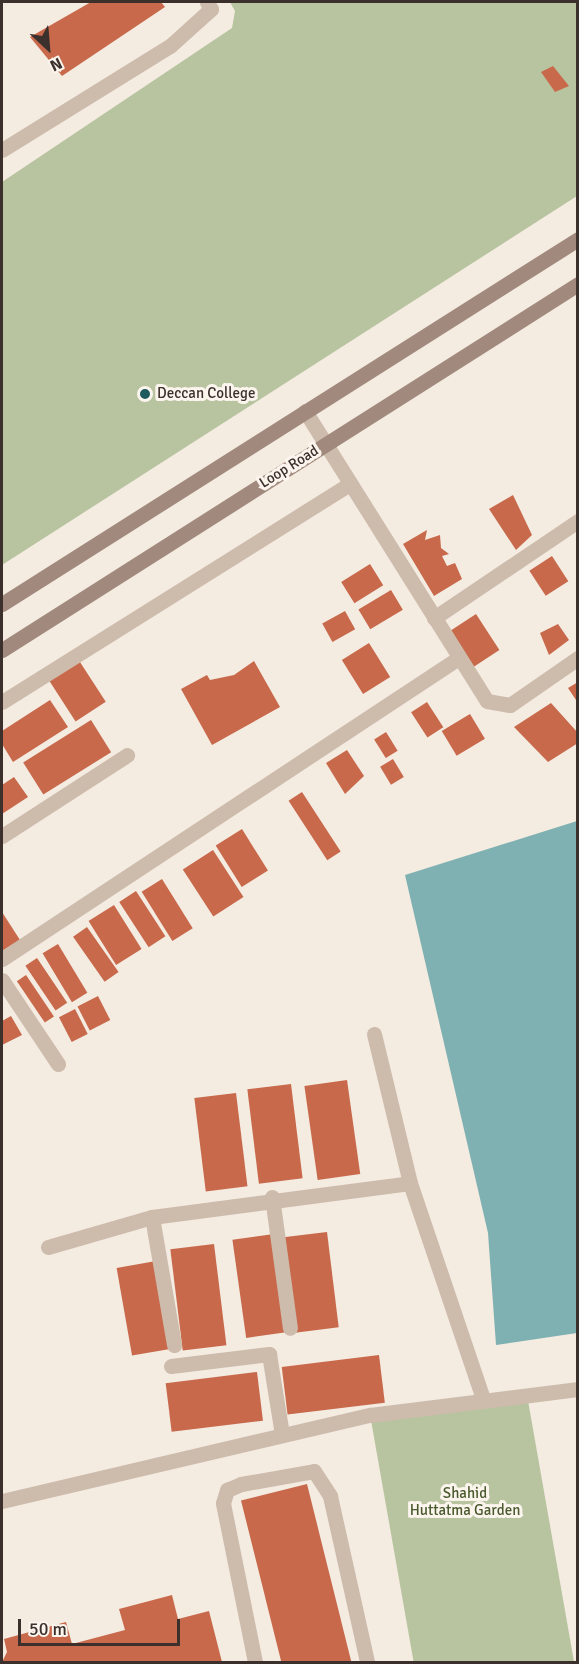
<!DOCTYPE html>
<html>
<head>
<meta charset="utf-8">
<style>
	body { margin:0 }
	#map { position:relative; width:579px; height:1664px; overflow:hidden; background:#f4ebe1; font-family:Signika,sans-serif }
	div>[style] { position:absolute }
	.green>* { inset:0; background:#b8c4a0; transform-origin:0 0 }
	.water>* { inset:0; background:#7fb0b2 }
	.building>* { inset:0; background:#c8694b; transform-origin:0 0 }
	.street>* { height:15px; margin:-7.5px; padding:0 7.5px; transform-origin:7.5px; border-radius:7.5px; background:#cdbbac }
	.secondary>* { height:15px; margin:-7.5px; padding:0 7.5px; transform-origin:7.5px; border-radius:7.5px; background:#a18a7d }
	.dots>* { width:16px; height:16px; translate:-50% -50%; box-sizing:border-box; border:3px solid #fbf5ee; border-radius:50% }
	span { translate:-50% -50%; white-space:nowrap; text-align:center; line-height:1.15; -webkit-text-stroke:6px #fbf5ee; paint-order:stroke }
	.poi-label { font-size:15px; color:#3b302b }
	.left { translate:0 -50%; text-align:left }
	.street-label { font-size:15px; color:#3b302b }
	.park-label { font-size:15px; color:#4a5a2e }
	.frame { position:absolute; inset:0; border:3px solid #3b302b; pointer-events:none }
	.north { position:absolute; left:18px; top:18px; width:60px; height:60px; -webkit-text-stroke:4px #fbf5ee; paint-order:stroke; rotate:154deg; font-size:16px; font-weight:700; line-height:24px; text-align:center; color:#3b302b }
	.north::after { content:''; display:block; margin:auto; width:21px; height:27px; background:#3b302b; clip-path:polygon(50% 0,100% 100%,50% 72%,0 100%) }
	.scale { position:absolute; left:18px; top:1619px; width:162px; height:27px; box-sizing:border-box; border:3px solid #3b302b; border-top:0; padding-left:8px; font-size:18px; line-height:21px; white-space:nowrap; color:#3b302b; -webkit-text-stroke:4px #fbf5ee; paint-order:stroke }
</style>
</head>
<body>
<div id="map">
	<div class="green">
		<i style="clip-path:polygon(230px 2px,577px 2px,577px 196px,2px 565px,2px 182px,232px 28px,235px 11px)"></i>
		<i style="left:527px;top:1395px;width:271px;height:158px;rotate:80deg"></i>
	</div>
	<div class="water">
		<i style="clip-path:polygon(577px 821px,577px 1333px,496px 1345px,488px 1233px,405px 875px)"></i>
	</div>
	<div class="building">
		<i style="clip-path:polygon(91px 2px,161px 2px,165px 7px,62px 76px,30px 37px)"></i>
		<i style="clip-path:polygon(553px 66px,569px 86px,555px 92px,541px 72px)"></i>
		<i style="clip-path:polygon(513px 495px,532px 535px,516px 550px,489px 509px)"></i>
		<i style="clip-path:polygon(427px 530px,425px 540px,440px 535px,441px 548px,449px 554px,442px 556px,447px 566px,455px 563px,462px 579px,434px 596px,403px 544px)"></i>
		<i style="left:552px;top:556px;width:30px;height:27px;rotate:57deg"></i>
		<i style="left:370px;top:564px;width:25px;height:34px;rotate:58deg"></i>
		<i style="left:391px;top:590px;width:23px;height:38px;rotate:59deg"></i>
		<i style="left:345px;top:611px;width:21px;height:26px;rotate:61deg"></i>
		<i style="left:476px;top:614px;width:43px;height:31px;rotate:57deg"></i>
		<i style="clip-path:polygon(558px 624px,569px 640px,549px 655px,540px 633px)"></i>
		<i style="left:369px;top:643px;width:40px;height:32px;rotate:58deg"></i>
		<i style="left:78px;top:659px;width:51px;height:36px;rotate:57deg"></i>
		<i style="clip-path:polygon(254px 661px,280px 707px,212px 745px,181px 689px,207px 675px,210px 680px,234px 675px)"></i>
		<i style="clip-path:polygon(578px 682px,578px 703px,568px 688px)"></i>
		<i style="clip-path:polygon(50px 700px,68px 727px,13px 762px,2px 744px,2px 731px)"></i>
		<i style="left:427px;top:702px;width:30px;height:19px;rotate:57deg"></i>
		<i style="clip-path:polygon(551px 703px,578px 733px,578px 743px,548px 762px,514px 727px)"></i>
		<i style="left:470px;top:714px;width:29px;height:33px;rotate:59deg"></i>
		<i style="left:91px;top:720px;width:38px;height:80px;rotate:58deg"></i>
		<i style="left:386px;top:732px;width:22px;height:14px;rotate:58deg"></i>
		<i style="clip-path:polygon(347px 750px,364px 776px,345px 794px,326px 763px)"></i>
		<i style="left:393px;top:759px;width:21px;height:15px;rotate:59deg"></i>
		<i style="clip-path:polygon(14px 777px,28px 797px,2px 814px,2px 785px)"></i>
		<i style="left:302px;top:792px;width:71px;height:16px;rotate:57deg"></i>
		<i style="left:242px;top:829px;width:49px;height:31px;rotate:58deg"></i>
		<i style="left:213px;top:850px;width:56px;height:36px;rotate:57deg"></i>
		<i style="left:162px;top:879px;width:58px;height:24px;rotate:58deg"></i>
		<i style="left:136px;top:891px;width:54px;height:20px;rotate:57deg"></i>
		<i style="left:114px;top:905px;width:52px;height:30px;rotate:58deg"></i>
		<i style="clip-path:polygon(2px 912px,20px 940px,2px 951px)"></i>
		<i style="left:87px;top:927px;width:55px;height:17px;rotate:55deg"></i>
		<i style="left:58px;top:944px;width:57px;height:18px;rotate:59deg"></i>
		<i style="left:37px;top:958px;width:54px;height:14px;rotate:56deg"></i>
		<i style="left:26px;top:975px;width:50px;height:11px;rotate:56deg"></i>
		<i style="left:98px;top:996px;width:27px;height:23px;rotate:63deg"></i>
		<i style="left:75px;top:1009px;width:28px;height:18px;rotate:63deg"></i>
		<i style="clip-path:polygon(11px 1016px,22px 1035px,2px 1045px,2px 1021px)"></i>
		<i style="left:347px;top:1080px;width:95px;height:43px;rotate:82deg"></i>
		<i style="left:291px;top:1084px;width:95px;height:44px;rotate:83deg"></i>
		<i style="left:236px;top:1093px;width:94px;height:42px;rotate:83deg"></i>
		<i style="left:327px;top:1232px;width:96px;height:46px;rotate:83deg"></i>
		<i style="left:274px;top:1234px;width:99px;height:42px;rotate:82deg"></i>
		<i style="left:214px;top:1244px;width:102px;height:44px;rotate:83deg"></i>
		<i style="left:156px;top:1261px;width:89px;height:40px;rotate:80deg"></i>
		<i style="left:379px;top:1355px;width:48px;height:98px;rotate:83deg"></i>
		<i style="left:257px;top:1372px;width:49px;height:92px;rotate:83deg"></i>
		<i style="left:307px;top:1484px;width:184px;height:68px;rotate:76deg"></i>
		<i style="clip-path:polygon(172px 1595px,178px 1619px,209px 1611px,222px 1662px,2px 1662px,7px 1652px,4px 1639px,66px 1622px,72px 1644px,125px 1630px,119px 1609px)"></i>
	</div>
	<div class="street">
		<i style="left:2px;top:150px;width:198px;rotate:-31.8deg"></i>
		<i style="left:170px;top:46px;width:55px;rotate:-42.1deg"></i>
		<i style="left:211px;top:9px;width:8px;rotate:-120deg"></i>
		<i style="left:305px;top:411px;width:342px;rotate:57.9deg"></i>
		<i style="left:487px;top:701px;width:23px;rotate:10deg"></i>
		<i style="left:510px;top:705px;width:83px;rotate:-34.7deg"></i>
		<i style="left:434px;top:618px;width:174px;rotate:-34deg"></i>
		<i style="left:2px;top:702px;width:410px;rotate:-32.1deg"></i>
		<i style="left:2px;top:836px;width:149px;rotate:-32.9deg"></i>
		<i style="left:2px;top:959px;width:545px;rotate:-33.4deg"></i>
		<i style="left:2px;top:980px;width:101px;rotate:56.3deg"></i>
		<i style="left:374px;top:1034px;width:153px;rotate:76.4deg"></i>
		<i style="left:410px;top:1183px;width:230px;rotate:71.3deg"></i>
		<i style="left:272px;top:1197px;width:132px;rotate:82.2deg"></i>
		<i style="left:152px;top:1217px;width:130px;rotate:80.2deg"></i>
		<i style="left:48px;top:1247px;width:108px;rotate:-16.1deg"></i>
		<i style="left:152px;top:1217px;width:260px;rotate:-7.5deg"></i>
		<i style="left:171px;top:1366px;width:99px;rotate:-7deg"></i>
		<i style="left:269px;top:1354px;width:81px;rotate:80.8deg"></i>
		<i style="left:2px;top:1501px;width:378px;rotate:-13.2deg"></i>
		<i style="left:370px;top:1415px;width:210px;rotate:-7.1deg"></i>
		<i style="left:255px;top:1662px;width:162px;rotate:-101.4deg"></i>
		<i style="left:223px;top:1503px;width:14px;rotate:-73deg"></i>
		<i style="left:227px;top:1490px;width:15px;rotate:-23deg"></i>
		<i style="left:241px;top:1484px;width:74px;rotate:-10.1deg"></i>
		<i style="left:314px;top:1471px;width:30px;rotate:57deg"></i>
		<i style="left:330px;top:1496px;width:170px;rotate:77.4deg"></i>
	</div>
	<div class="secondary">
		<i style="left:2px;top:604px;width:682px;rotate:-32.36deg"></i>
		<i style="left:2px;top:650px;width:682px;rotate:-32.43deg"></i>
	</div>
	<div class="dots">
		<i style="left:145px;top:394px;background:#1f5a5e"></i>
	</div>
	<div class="poi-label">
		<span class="left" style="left:157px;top:394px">Deccan College</span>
	</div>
	<div class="street-label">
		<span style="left:289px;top:467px;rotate:-32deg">Loop Road</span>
	</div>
	<div class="park-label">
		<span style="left:465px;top:1502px">Shahid<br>Huttatma Garden</span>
	</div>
	<div class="frame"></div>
	<div class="north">N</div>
	<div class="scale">50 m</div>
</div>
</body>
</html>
